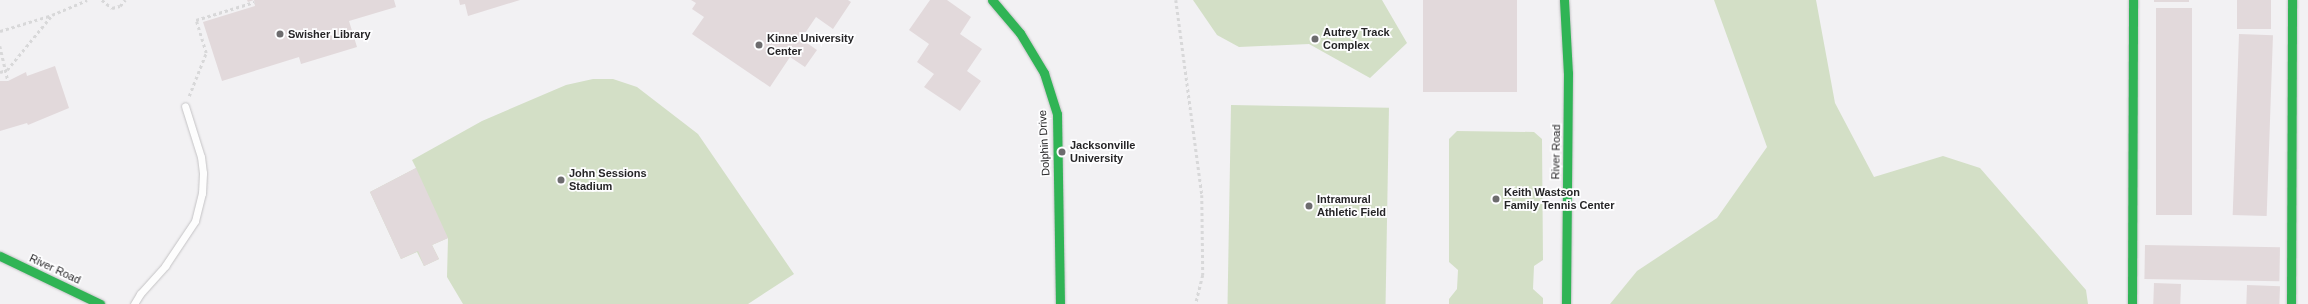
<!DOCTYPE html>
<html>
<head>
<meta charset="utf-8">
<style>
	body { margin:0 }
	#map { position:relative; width:2308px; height:304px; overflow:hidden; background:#f2f1f3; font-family:Arial,sans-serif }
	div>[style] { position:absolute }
	.green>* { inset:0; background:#d3dfc6; transform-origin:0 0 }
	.building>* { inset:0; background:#e2d9db; transform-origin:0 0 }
	.path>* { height:2.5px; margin-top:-1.25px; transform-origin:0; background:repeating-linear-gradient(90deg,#d8d8d9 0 3px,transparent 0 6px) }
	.roads { filter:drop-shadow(0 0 1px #c4c3c5) drop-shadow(0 0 1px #c4c3c5) }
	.lane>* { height:7px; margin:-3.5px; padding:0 3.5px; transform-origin:3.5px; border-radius:3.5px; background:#fdfdfd }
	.fast>* { height:9px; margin:-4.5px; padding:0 4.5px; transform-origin:4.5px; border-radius:4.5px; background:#30b455 }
	.dots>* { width:11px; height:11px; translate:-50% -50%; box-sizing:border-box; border:2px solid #fefeff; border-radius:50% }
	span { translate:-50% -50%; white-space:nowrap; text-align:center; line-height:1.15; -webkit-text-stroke:3.5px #fefeff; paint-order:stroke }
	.poi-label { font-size:11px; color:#262527; font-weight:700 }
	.left { translate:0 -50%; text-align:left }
	.street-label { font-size:11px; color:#262527 }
</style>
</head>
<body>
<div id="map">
	<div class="green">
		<i style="clip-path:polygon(1193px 0,1382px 0,1407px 43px,1370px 78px,1309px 44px,1239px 47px,1217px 35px)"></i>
		<i style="clip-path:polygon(1714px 0,1816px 0,1835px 103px,1874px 177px,1943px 156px,1980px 168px,2086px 290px,2088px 304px,1610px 304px,1637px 271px,1717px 218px,1767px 147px)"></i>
		<i style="clip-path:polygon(593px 79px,613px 79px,637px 87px,698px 134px,794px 274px,748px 304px,463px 304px,447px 277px,448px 238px,432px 245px,439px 259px,424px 266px,417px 252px,401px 259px,370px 192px,416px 168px,412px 160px,482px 121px,566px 85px)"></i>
		<i style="left:1231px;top:105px;width:158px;height:199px;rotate:1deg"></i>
		<i style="clip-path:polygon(1457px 131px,1534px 132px,1542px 139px,1543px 260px,1534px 266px,1533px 289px,1543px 298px,1543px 304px,1449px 304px,1449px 299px,1457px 289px,1458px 270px,1449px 262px,1449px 139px)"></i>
	</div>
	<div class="building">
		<i style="clip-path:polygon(247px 0,394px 0,396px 7px,349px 21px,357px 47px,301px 64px,299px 57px,222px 81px,203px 22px,255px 6px,254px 0,248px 2px)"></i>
		<i style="clip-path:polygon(459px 0,520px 0,468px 16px,465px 4px,460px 5px)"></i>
		<i style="clip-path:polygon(691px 0,848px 0,851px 2px,833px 29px,816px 17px,801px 39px,817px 50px,805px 67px,790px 57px,770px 87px,692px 34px,704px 17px,692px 9px,696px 3px)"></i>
		<i style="clip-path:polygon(930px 0,947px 0,971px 17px,960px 34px,982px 49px,967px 71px,981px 81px,960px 111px,924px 87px,934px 74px,917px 62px,929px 44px,909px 30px)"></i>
		<i style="left:1423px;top:0;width:94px;height:92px"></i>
		<i style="left:2154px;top:0;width:35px;height:2px"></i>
		<i style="left:2237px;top:0;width:34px;height:29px"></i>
		<i style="left:2156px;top:8px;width:36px;height:207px"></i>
		<i style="left:2239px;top:34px;width:34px;height:181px;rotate:2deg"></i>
		<i style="clip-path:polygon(55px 66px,69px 108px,28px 125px,27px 123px,0 131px,0 81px,8px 81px,26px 72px,27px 76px)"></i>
		<i style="clip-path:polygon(416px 168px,448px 238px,432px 245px,439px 259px,424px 266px,418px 251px,401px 259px,370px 192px)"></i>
		<i style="left:2145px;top:245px;width:135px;height:34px;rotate:1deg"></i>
		<i style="left:2154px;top:283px;width:27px;height:21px;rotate:2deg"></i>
		<i style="left:2247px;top:285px;width:33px;height:19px;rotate:2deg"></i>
	</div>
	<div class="path">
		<i style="left:102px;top:0;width:13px;rotate:39deg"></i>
		<i style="left:112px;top:8px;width:8px;rotate:-14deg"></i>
		<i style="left:120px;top:6px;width:8px;rotate:-50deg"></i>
		<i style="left:1176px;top:0;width:197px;rotate:82.4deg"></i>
		<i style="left:1202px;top:195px;width:80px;rotate:89.3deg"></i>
		<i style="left:1203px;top:275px;width:30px;rotate:104deg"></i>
		<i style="left:0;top:31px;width:54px;rotate:-17.1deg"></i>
		<i style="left:52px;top:15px;width:38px;rotate:-23deg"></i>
		<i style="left:0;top:46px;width:36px;rotate:77deg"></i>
		<i style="left:0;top:72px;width:7px;rotate:-16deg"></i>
		<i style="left:7px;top:70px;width:71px;rotate:-50.7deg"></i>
		<i style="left:189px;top:96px;width:46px;rotate:-68.4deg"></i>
		<i style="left:206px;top:53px;width:34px;rotate:-107deg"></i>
		<i style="left:196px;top:20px;width:61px;rotate:-17.2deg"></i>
	</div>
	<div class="roads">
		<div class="lane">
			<i style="left:134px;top:304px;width:12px;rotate:-59deg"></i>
			<i style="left:140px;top:294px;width:38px;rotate:-48deg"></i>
			<i style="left:165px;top:266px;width:54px;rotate:-56.3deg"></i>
			<i style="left:195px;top:221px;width:29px;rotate:-76deg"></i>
			<i style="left:202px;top:193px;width:20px;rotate:-87deg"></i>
			<i style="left:203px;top:173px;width:16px;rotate:-97deg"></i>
			<i style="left:201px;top:157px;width:53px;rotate:-107.4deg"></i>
		</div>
		<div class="fast">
			<i style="left:992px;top:0;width:43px;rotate:49.7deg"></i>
			<i style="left:1020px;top:33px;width:47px;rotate:59deg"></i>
			<i style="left:1044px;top:73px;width:43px;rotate:72.4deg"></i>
			<i style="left:1057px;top:114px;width:190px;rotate:89.1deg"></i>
			<i style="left:1564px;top:0;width:73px;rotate:86.9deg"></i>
			<i style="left:1568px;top:73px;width:231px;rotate:90.5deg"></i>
			<i style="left:0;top:256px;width:111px;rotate:25.6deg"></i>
			<i style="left:2132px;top:304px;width:304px;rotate:-89.8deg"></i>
			<i style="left:2291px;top:304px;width:304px;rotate:-89.8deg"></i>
		</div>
	</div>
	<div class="dots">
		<i style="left:280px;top:34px;background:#6d6c6e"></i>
		<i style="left:1315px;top:39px;background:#6d6c6e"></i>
		<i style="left:759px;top:45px;background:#6d6c6e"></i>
		<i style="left:1062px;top:152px;background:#6d6c6e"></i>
		<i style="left:561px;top:180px;background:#6d6c6e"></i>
		<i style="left:1496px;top:199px;background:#6d6c6e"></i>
		<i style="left:1309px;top:206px;background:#6d6c6e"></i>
	</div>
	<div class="poi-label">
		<span class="left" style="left:1323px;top:39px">Autrey Track<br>Complex</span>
		<span class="left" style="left:288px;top:34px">Swisher Library</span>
		<span class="left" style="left:767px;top:45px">Kinne University<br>Center</span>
		<span class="left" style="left:1070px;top:152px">Jacksonville<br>University</span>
		<span class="left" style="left:569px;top:180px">John Sessions<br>Stadium</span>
		<span class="left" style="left:1504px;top:199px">Keith Wastson<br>Family Tennis Center</span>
		<span class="left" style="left:1317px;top:206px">Intramural<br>Athletic Field</span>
	</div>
	<div class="street-label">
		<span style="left:1044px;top:143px;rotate:-93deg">Dolphin Drive</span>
		<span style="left:1556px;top:152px;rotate:-89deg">River Road</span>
		<span style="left:55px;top:269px;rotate:25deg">River Road</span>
	</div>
</div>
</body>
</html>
